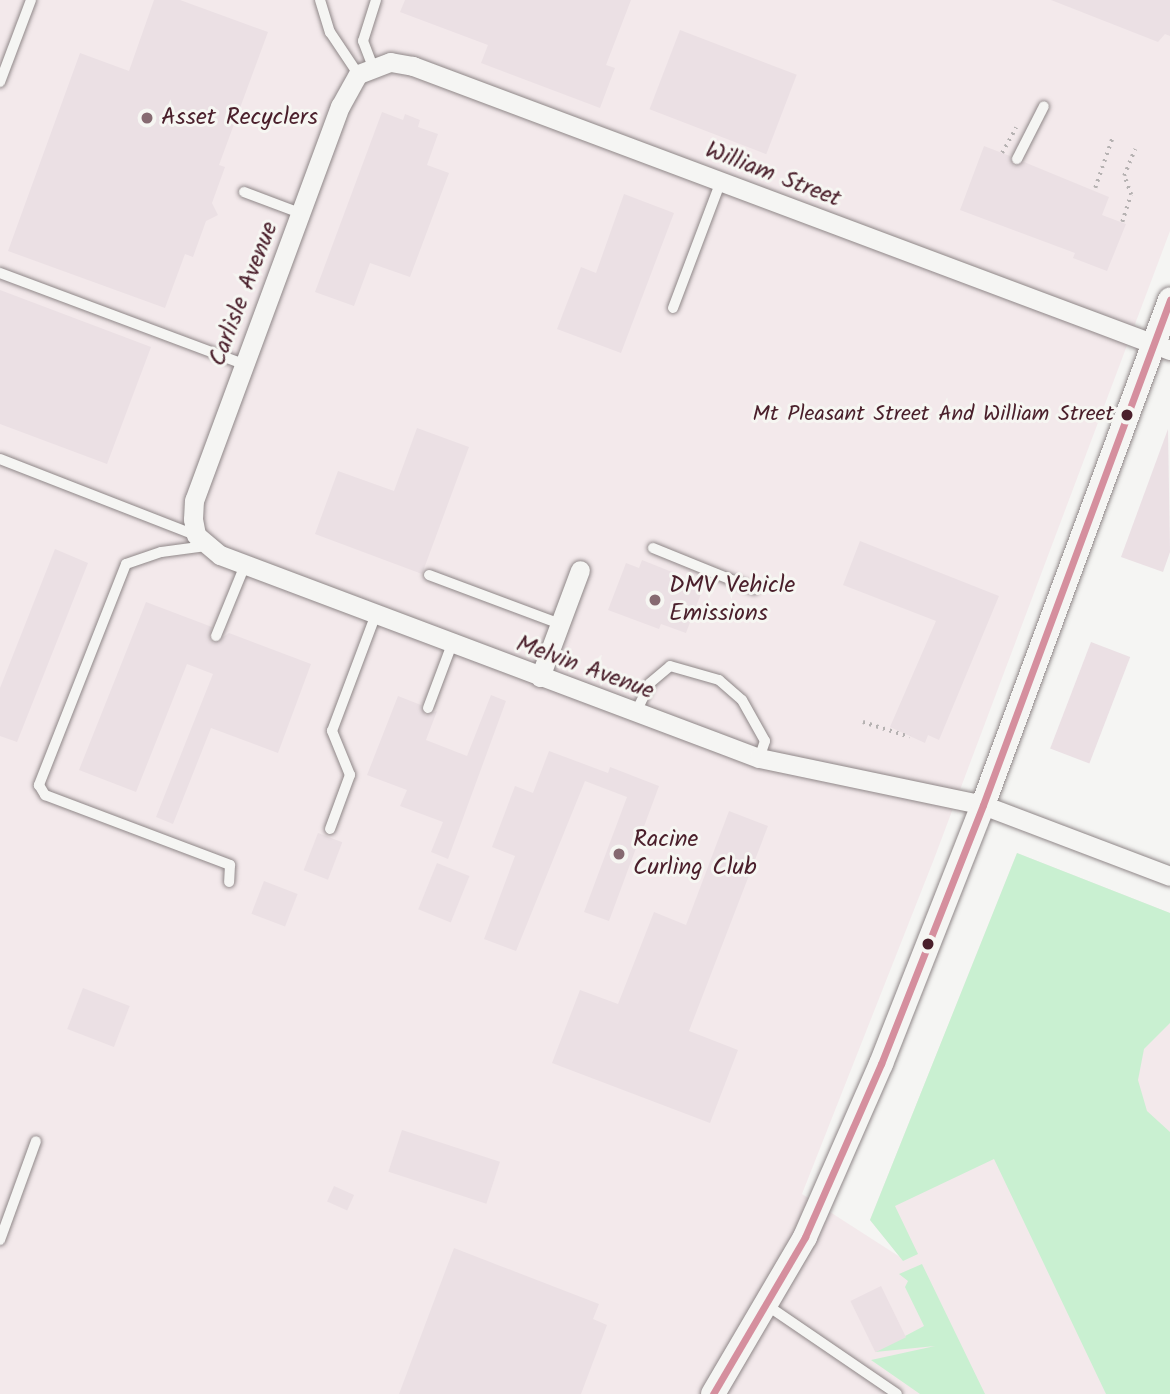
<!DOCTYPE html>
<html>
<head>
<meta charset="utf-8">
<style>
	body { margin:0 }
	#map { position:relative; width:1170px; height:1394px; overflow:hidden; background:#f5f5f3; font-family:Kalam,sans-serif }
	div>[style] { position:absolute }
	.built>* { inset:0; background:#f3e9eb }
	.green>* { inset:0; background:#c9f0d1 }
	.building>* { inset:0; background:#ebe0e4; transform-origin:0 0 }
	.path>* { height:3.5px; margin-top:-1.75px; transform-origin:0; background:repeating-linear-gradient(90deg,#b6b2b2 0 2px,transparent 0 7px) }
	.roads { filter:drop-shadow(0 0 2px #8f8788) drop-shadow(0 0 2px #8f8788) }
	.service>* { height:10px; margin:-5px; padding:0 5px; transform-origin:5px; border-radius:5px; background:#f5f5f3 }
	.minor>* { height:19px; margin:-9.5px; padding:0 9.5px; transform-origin:9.5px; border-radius:9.5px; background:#f5f5f3 }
	.tertiary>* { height:24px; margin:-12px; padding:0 12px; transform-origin:12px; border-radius:12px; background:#f5f5f3 }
	.bus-1>* { height:7px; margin:-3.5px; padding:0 3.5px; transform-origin:3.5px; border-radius:3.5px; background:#d58f9e }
	.dots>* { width:19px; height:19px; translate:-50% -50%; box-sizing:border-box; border:4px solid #f6f6f2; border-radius:50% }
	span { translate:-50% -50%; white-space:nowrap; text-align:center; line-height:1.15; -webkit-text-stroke:6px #f6f6f2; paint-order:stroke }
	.bus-label { font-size:22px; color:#4a1f2b }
	.right { translate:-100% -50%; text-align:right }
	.poi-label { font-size:24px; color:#4a1f2b }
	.left { translate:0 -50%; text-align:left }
	.street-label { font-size:24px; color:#4a1f2b }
</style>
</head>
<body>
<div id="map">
	<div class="built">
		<i style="clip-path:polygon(0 0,1170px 0,1170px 231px,934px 859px,802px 1194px,900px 1257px,870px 1220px,1017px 853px,1170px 913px,1170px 1394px,0 1394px)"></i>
	</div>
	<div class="green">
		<i style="clip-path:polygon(1017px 853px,1170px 913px,1170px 1023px,1144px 1049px,1138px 1080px,1147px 1111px,1170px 1132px,1170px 1394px,1106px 1394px,994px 1159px,895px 1206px,918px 1254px,903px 1261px,870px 1220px)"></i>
		<i style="clip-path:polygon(922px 1264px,985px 1394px,920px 1394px,871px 1360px,935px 1346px,875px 1352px,924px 1326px,905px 1287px,908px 1281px,899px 1274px)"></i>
	</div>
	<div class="building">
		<i style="clip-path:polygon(154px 0,180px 0,268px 32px,219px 165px,225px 167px,212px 203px,218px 215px,206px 221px,193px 257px,185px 254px,165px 308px,8px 251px,80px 53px,129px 71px)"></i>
		<i style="clip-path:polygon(405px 0,631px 0,606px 65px,615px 68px,600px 108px,481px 63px,488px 45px,400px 12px)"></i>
		<i style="clip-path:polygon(1051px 0,1170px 0,1170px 36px,1165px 34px,1158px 42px)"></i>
		<i style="left:680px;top:30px;width:125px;height:85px;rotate:21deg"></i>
		<i style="clip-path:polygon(382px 112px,403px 120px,405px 114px,420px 120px,418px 127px,438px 134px,427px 165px,449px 173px,410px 277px,370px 263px,354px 306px,315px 292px)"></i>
		<i style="clip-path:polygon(984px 146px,1010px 156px,1014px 166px,1024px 162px,1109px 197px,1102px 215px,1126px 224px,1107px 271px,1073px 258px,1075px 253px,960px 210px)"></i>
		<i style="clip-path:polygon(624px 194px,674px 213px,621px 353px,557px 329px,581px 267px,596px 273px)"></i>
		<i style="clip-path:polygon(0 290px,151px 347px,107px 464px,0 424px)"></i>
		<i style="clip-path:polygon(417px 428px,469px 447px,422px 574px,315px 534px,338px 471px,394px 491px)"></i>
		<i style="clip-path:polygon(1168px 429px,1170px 552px,1163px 572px,1121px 557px)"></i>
		<i style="clip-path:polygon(860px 541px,999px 596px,939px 740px,928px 735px,925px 743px,890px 727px,936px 621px,843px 585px)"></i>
		<i style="clip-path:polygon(55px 549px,88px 563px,17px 742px,0 736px,0 688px)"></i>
		<i style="clip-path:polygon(642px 560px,682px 576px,679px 582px,702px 591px,686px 633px,661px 624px,659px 629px,608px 610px,626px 563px,639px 568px)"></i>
		<i style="clip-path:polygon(146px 602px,212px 627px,209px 638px,214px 643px,229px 633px,311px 664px,278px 753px,211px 728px,173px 824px,156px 817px,213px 674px,187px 664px,136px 792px,79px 770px)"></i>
		<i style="left:1091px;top:642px;width:42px;height:114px;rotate:21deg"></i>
		<i style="clip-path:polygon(491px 695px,506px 701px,448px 859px,431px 852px,443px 822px,400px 806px,407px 790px,367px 775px,398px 696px,421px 705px,425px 715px,437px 711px,426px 740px,467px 756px)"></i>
		<i style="clip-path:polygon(549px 751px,608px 773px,610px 767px,659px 786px,609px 921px,584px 912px,627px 797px,585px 781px,516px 951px,484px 939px,515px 856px,492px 847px,515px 786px,533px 793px)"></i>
		<i style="clip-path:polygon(729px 811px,768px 826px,689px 1031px,738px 1050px,710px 1123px,552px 1063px,580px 990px,618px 1004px,654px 912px,686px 925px)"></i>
		<i style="left:318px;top:833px;width:26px;height:40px;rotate:21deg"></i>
		<i style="left:437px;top:863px;width:35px;height:50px;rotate:22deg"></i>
		<i style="left:264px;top:881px;width:36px;height:35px;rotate:21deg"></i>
		<i style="left:83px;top:988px;width:50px;height:44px;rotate:21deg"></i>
		<i style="left:402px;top:1130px;width:103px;height:44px;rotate:18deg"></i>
		<i style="left:334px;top:1186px;width:22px;height:17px;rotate:24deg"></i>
		<i style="clip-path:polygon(454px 1248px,599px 1304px,593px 1319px,607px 1325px,581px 1394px,399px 1394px)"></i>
		<i style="left:881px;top:1286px;width:57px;height:34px;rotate:64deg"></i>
	</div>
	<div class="path">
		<i style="left:1002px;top:153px;width:29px;rotate:-61deg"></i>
		<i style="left:1095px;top:188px;width:52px;rotate:-70.9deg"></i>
		<i style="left:1122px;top:222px;width:28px;rotate:-72deg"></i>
		<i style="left:1131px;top:195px;width:20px;rotate:-110deg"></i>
		<i style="left:1124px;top:176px;width:29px;rotate:-68deg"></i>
		<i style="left:863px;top:722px;width:49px;rotate:17.7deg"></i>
	</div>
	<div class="roads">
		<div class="service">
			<i style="left:320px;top:0;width:34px;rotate:73deg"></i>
			<i style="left:330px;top:32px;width:50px;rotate:56.3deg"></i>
			<i style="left:373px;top:67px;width:28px;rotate:-111deg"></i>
			<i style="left:363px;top:41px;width:43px;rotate:-72.4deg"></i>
			<i style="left:0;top:82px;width:88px;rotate:-69.3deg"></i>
			<i style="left:1017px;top:159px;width:59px;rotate:-63deg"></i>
			<i style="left:244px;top:192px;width:60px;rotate:20.6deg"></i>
			<i style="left:0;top:273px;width:259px;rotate:20.5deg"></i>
			<i style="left:673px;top:308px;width:136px;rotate:-69.3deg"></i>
			<i style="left:0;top:459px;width:209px;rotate:21.3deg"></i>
			<i style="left:206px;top:546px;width:45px;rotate:172.4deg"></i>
			<i style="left:161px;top:552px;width:37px;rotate:161deg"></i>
			<i style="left:126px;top:564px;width:238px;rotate:111.5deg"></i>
			<i style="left:39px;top:785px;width:12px;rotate:59deg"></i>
			<i style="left:45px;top:795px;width:198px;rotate:20.7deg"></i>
			<i style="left:230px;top:865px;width:17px;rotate:93deg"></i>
			<i style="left:653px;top:548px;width:109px;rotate:22.1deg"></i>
			<i style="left:429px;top:575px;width:140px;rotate:20.5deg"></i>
			<i style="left:216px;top:636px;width:77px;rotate:-67.8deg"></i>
			<i style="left:428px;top:708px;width:68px;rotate:-69.4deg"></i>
			<i style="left:636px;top:712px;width:32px;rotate:-64deg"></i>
			<i style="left:650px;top:683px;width:26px;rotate:-40deg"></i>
			<i style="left:670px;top:666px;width:51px;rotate:15.9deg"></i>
			<i style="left:719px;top:680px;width:30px;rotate:41deg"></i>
			<i style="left:742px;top:700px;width:47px;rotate:60.7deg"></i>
			<i style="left:765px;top:741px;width:18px;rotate:109deg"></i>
			<i style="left:330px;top:829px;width:58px;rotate:-69.7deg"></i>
			<i style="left:350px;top:775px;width:48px;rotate:-112.2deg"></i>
			<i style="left:332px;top:731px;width:125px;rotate:-69.4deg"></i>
			<i style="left:0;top:1240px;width:105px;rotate:-70deg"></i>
			<i style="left:768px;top:1306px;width:156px;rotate:34.3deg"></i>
		</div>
		<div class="minor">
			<i style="left:1170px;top:350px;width:809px;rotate:-159.44deg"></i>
			<i style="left:413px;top:66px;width:23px;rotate:-170deg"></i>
			<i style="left:390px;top:62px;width:34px;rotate:159deg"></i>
			<i style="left:358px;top:74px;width:37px;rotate:119deg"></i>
			<i style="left:340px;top:106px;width:420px;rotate:110.3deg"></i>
			<i style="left:194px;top:500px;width:19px;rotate:93deg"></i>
			<i style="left:193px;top:519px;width:16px;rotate:79deg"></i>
			<i style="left:196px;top:535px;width:31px;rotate:40deg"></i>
			<i style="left:220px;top:555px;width:576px;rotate:20.64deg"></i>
			<i style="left:759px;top:758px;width:229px;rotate:11.8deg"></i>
			<i style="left:983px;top:805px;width:200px;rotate:20.8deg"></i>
			<i style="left:540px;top:677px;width:114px;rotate:-69.5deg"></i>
		</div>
		<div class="tertiary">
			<i style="left:713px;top:1394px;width:182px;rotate:-59.6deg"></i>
			<i style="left:805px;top:1237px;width:189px;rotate:-66.3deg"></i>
			<i style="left:881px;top:1064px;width:278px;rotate:-68.5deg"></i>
			<i style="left:983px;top:805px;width:539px;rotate:-69.68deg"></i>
		</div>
	</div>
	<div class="bus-1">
		<i style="left:713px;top:1394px;width:182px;rotate:-59.6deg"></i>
		<i style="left:805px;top:1237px;width:189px;rotate:-66.3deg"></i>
		<i style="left:881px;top:1064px;width:278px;rotate:-68.5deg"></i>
		<i style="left:983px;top:805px;width:539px;rotate:-69.68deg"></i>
	</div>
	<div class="dots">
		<i style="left:147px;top:118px;background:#866a71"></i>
		<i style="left:1127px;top:415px;background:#4a1f2b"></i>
		<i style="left:655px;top:600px;background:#866a71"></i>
		<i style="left:619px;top:854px;background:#866a71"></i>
		<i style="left:928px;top:944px;background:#4a1f2b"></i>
	</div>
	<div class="bus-label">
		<span class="right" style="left:1114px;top:415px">Mt Pleasant Street And William Street</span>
	</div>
	<div class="poi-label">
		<span class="left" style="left:161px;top:118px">Asset Recyclers</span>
		<span class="left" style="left:669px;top:600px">DMV Vehicle<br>Emissions</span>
		<span class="left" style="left:633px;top:854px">Racine<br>Curling Club</span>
	</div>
	<div class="street-label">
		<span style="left:773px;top:175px;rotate:21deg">William Street</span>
		<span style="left:244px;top:294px;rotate:-69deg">Carlisle Avenue</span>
		<span style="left:585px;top:668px;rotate:20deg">Melvin Avenue</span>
	</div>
</div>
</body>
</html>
